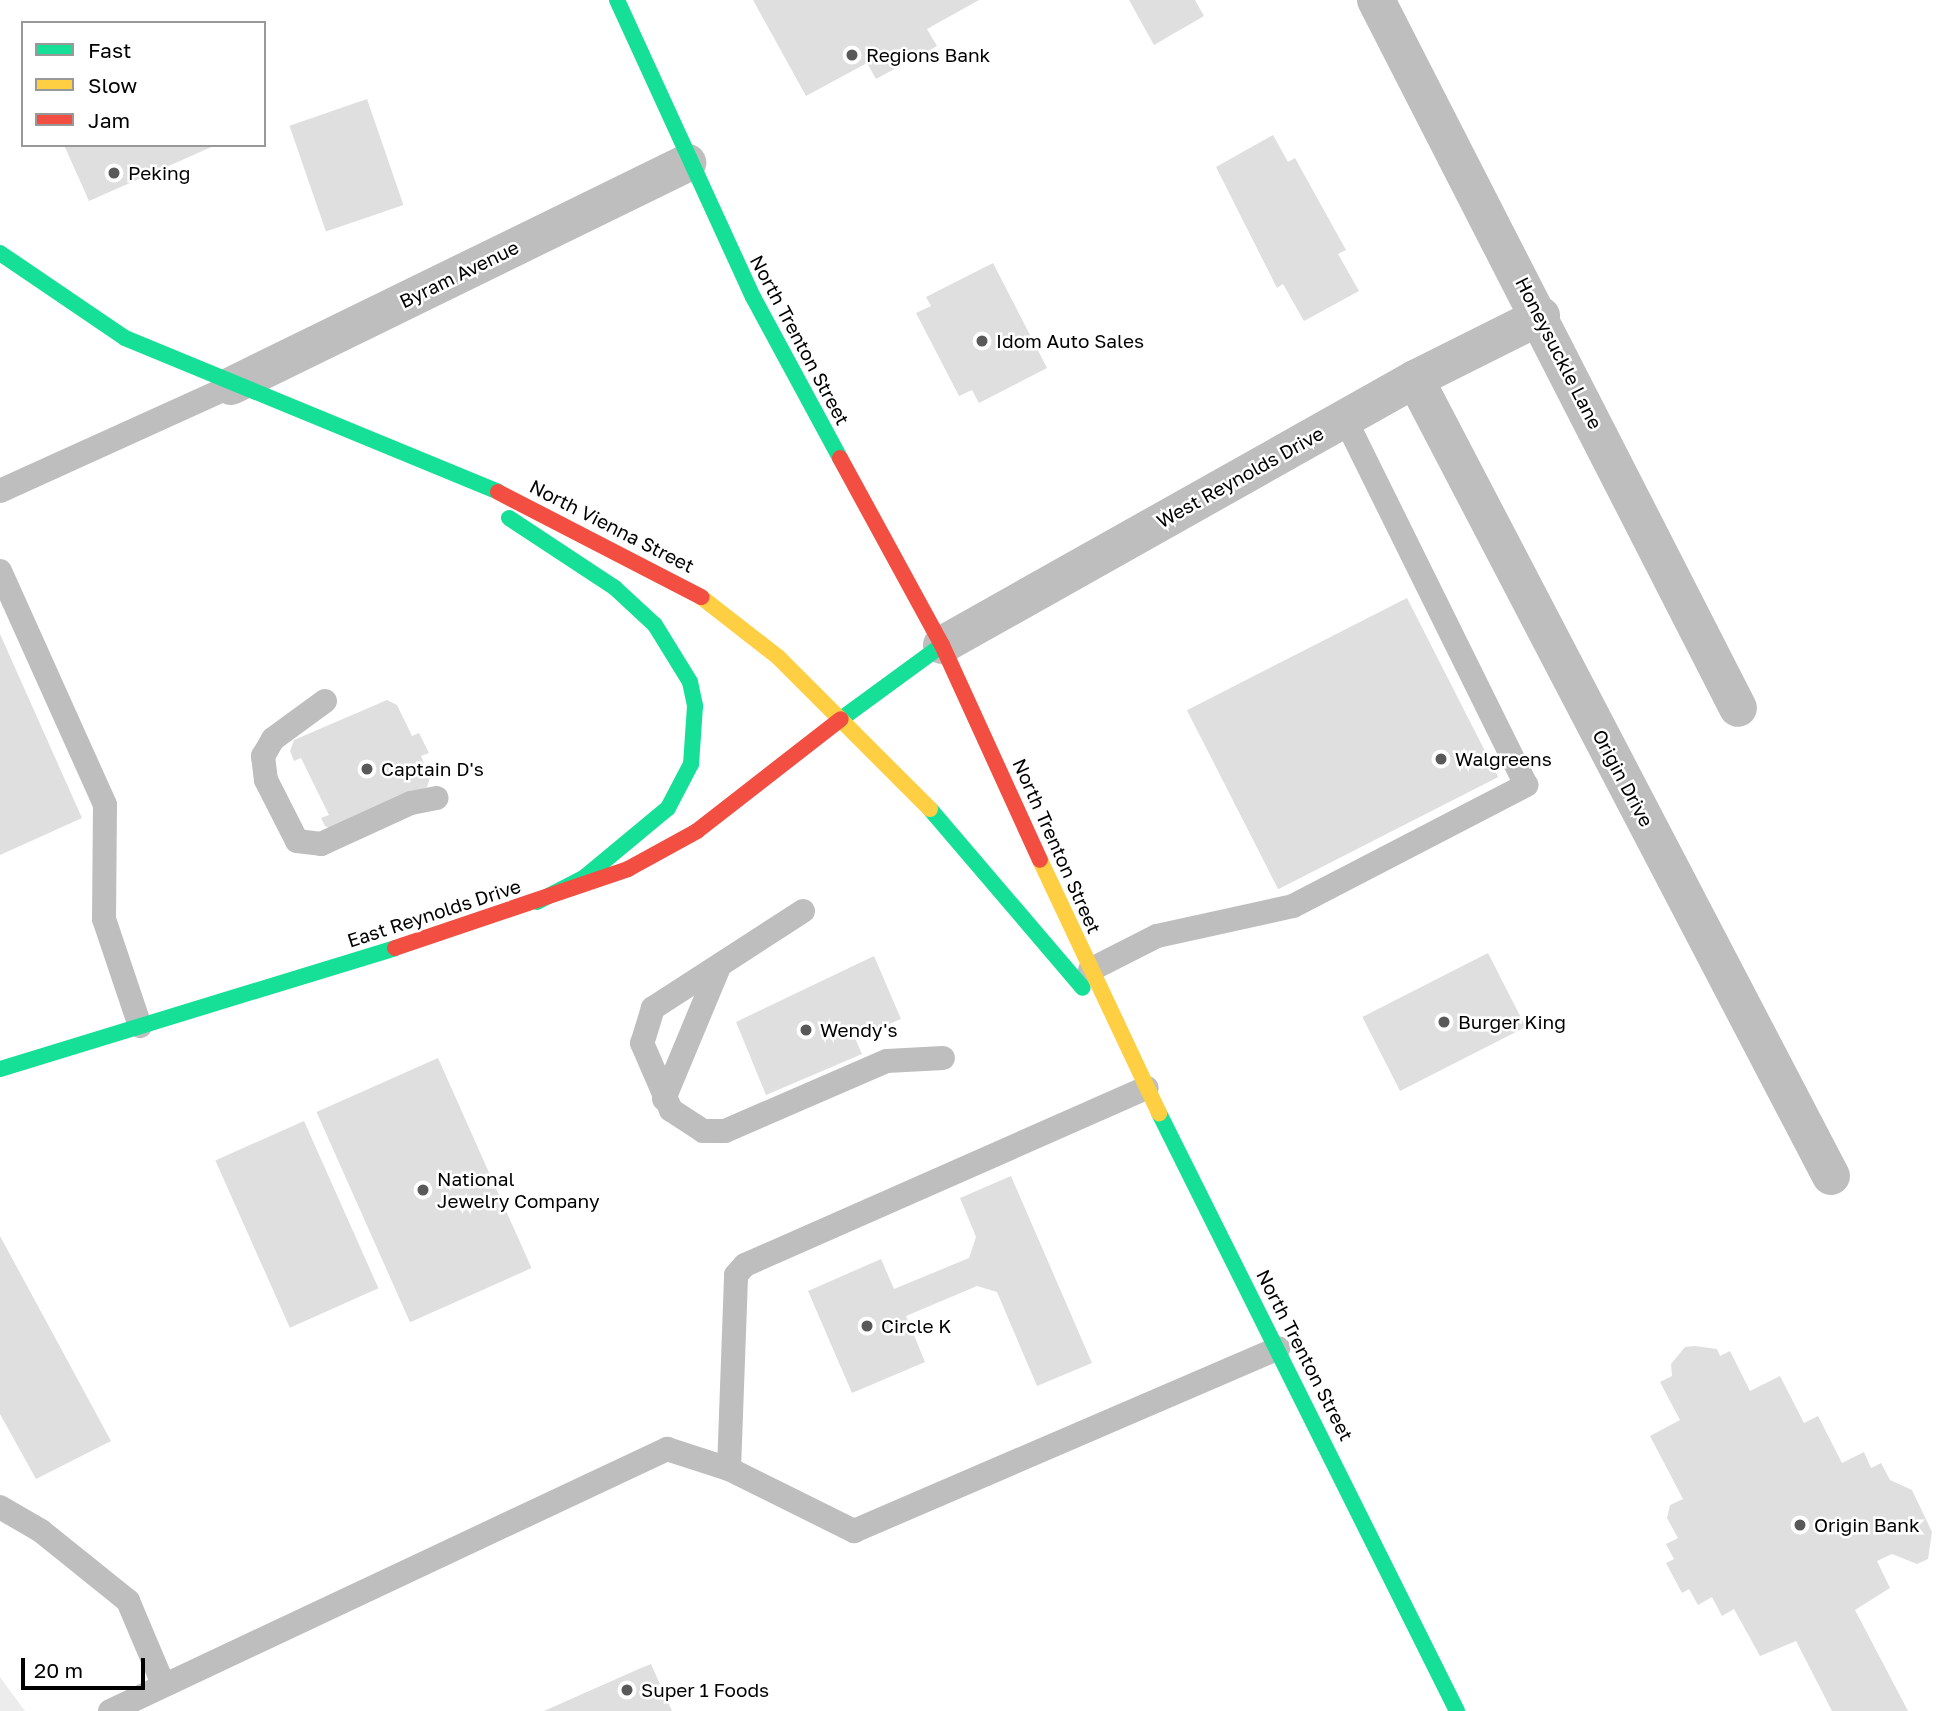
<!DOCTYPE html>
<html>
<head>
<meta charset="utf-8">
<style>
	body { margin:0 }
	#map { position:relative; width:1951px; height:1711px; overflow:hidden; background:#fff; font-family:"Golos Text",sans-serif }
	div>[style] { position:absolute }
	.green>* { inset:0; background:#ececec }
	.building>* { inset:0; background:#dfdfdf; transform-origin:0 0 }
	.lane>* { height:24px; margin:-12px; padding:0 12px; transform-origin:12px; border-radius:12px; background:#bebebe }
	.street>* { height:38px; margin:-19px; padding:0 19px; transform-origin:19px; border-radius:19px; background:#bebebe }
	.fast>* { height:16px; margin:-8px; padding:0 8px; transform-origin:8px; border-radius:8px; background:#16e098 }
	.slow>* { height:16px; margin:-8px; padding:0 8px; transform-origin:8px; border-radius:8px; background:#ffcf43 }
	.jam>* { height:16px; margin:-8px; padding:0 8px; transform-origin:8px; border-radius:8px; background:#f24e42 }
	.dots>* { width:19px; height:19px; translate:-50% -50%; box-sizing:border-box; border:4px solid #fff; border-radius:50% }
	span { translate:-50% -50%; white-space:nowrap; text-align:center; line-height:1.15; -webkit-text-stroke:5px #fff; paint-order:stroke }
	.poi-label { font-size:19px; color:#000 }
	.left { translate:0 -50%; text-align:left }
	.street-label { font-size:19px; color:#000 }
	.legend { position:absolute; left:21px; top:21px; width:245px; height:126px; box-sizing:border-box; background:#fff; border:2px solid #999; margin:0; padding:9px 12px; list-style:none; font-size:21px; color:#000 }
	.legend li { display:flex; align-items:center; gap:14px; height:35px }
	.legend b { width:35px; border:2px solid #999 }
	.scale { position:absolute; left:21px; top:1658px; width:124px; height:32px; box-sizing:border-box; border:4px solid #000; border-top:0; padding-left:9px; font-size:21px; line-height:24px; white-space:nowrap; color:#000; -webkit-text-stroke:5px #fff; paint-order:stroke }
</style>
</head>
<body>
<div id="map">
	<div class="green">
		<i style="clip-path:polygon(0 1677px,25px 1711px,0 1711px)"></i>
	</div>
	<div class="building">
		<i style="clip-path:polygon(753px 0,979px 0,927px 29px,937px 46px,876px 79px,867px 63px,806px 96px)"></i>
		<i style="clip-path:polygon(1129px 0,1195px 0,1204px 16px,1154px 45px)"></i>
		<i style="left:367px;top:99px;width:112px;height:82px;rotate:71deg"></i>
		<i style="clip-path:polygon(1273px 135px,1288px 162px,1295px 158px,1346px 250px,1338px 254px,1359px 291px,1304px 321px,1283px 284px,1277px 288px,1216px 167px)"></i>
		<i style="clip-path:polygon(64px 145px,216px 145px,89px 201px)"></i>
		<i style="clip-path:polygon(993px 263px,1047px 368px,979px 403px,972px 390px,959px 396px,916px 313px,931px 306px,926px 297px)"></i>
		<i style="left:1407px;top:598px;width:201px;height:247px;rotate:63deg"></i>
		<i style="clip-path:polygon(0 634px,82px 818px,0 855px)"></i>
		<i style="clip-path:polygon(387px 700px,397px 705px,412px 736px,419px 733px,429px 753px,421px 756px,430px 778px,427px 787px,334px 830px,325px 826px,321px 818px,329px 815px,301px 758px,294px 761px,290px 751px,294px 740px)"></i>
		<i style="left:1488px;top:953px;width:83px;height:141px;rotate:63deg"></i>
		<i style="clip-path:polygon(874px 956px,901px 1019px,855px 1038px,862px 1054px,766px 1095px,736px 1022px)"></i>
		<i style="left:438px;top:1058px;width:230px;height:133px;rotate:66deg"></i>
		<i style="left:304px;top:1121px;width:183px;height:97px;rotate:66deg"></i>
		<i style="clip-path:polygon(1011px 1176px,1092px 1363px,1037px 1386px,997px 1292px,977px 1286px,906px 1316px,925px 1362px,852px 1393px,808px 1291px,881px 1259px,894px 1289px,969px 1258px,976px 1237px,960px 1198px)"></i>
		<i style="clip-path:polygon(0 1236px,111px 1441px,36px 1479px,0 1414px)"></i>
		<i style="clip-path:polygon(1695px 1346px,1717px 1349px,1720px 1356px,1730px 1351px,1750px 1391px,1780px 1376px,1804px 1423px,1818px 1416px,1842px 1463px,1864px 1452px,1871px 1468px,1881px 1463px,1890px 1480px,1912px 1490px,1932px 1532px,1928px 1559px,1917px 1564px,1892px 1554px,1877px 1561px,1890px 1588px,1855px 1610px,1908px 1711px,1832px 1711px,1796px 1641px,1760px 1656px,1734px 1609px,1722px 1616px,1712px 1597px,1698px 1605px,1689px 1589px,1682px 1593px,1666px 1563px,1674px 1559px,1666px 1544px,1678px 1538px,1667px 1518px,1670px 1505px,1683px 1499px,1650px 1436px,1680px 1420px,1660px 1382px,1672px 1376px,1671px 1364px,1685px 1347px)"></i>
		<i style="clip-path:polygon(651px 1664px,672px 1711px,544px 1711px,641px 1668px)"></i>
	</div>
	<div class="lane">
		<i style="left:0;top:491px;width:254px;rotate:-24.4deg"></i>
		<i style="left:0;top:571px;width:256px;rotate:65.8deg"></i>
		<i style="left:105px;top:805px;width:114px;rotate:90.5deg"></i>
		<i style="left:104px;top:919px;width:113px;rotate:71.4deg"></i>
		<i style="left:325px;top:701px;width:64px;rotate:143.8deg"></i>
		<i style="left:273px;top:739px;width:20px;rotate:120deg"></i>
		<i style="left:263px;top:756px;width:24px;rotate:83deg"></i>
		<i style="left:266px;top:780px;width:68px;rotate:63.1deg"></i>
		<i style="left:297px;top:841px;width:24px;rotate:7deg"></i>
		<i style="left:321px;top:844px;width:99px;rotate:-24.5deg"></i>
		<i style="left:411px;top:803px;width:26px;rotate:-11deg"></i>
		<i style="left:803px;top:911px;width:179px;rotate:147.1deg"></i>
		<i style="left:653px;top:1008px;width:37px;rotate:107deg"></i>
		<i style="left:642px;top:1043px;width:73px;rotate:66.6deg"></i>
		<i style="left:671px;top:1110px;width:38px;rotate:33deg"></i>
		<i style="left:703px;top:1131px;width:22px"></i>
		<i style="left:725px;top:1131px;width:176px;rotate:-23.4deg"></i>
		<i style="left:887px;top:1061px;width:56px;rotate:-3.1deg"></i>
		<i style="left:1090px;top:970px;width:75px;rotate:-26.9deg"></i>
		<i style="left:1157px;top:936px;width:139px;rotate:-12.4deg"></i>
		<i style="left:1293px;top:906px;width:263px;rotate:-27.4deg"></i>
		<i style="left:1526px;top:785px;width:409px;rotate:-116.3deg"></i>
		<i style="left:664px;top:1099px;width:141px;rotate:-67.4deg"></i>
		<i style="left:729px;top:1469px;width:194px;rotate:-87.9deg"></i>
		<i style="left:736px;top:1275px;width:13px;rotate:-48deg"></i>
		<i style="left:745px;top:1265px;width:439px;rotate:-23.8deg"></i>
		<i style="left:0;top:1507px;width:48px;rotate:30.3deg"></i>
		<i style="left:41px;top:1531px;width:112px;rotate:38.8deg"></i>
		<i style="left:128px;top:1601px;width:90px;rotate:67.1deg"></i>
		<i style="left:110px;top:1711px;width:616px;rotate:-25.19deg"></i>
		<i style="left:667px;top:1449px;width:65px;rotate:17.9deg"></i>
		<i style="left:729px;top:1469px;width:140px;rotate:26.4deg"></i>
		<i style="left:854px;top:1531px;width:462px;rotate:-23.3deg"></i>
	</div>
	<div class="street">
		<i style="left:1376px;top:0;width:795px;rotate:62.92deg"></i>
		<i style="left:1415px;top:379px;width:899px;rotate:62.44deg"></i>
		<i style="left:231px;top:386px;width:508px;rotate:-26.06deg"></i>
		<i style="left:942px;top:645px;width:543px;rotate:-29.35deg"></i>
		<i style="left:1415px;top:379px;width:141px;rotate:-26.6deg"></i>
	</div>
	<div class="fast">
		<i style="left:617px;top:0;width:327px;rotate:65.4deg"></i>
		<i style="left:753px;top:297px;width:183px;rotate:61.6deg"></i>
		<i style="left:0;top:253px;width:151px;rotate:34.2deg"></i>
		<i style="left:125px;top:338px;width:404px;rotate:22.4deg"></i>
		<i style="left:509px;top:518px;width:127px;rotate:33.4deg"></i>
		<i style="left:615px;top:588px;width:54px;rotate:42.8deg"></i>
		<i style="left:655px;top:625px;width:67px;rotate:58.4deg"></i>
		<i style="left:690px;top:682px;width:25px;rotate:78deg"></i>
		<i style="left:695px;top:706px;width:58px;rotate:93.9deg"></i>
		<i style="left:691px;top:764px;width:50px;rotate:117.6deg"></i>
		<i style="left:668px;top:808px;width:108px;rotate:140.3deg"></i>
		<i style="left:585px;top:877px;width:54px;rotate:152.5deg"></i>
		<i style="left:841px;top:719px;width:125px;rotate:-36.2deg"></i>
		<i style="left:930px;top:809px;width:235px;rotate:49.5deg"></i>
		<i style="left:0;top:1069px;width:413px;rotate:-17deg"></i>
		<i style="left:1159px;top:1113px;width:668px;rotate:63.51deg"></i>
	</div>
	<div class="slow">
		<i style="left:701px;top:597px;width:98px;rotate:37.9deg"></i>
		<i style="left:778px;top:657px;width:215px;rotate:45deg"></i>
		<i style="left:1040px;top:860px;width:280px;rotate:64.8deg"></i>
	</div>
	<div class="jam">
		<i style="left:840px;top:458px;width:213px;rotate:61.4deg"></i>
		<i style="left:942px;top:645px;width:236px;rotate:65.5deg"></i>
		<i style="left:498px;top:492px;width:229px;rotate:27.3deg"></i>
		<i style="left:395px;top:948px;width:246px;rotate:-18.7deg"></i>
		<i style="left:628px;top:869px;width:79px;rotate:-28.8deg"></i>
		<i style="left:697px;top:831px;width:182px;rotate:-37.9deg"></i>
	</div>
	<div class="dots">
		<i style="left:852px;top:55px;background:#595959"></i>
		<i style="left:114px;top:173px;background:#595959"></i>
		<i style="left:982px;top:341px;background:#595959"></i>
		<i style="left:1441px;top:759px;background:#595959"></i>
		<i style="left:367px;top:769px;background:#595959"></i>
		<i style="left:1444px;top:1022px;background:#595959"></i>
		<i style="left:806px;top:1030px;background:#595959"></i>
		<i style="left:423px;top:1190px;background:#595959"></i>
		<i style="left:867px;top:1326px;background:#595959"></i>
		<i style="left:1800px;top:1525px;background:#595959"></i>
		<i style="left:627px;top:1690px;background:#595959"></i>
	</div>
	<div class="poi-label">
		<span class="left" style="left:866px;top:55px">Regions Bank</span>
		<span class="left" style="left:128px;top:173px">Peking</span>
		<span class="left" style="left:996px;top:341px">Idom Auto Sales</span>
		<span class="left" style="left:1455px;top:759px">Walgreens</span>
		<span class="left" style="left:381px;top:769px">Captain D's</span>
		<span class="left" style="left:1458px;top:1022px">Burger King</span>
		<span class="left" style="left:820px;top:1030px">Wendy's</span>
		<span class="left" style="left:437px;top:1190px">National<br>Jewelry Company</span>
		<span class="left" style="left:881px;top:1326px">Circle K</span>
		<span class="left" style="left:1814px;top:1525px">Origin Bank</span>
		<span class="left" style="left:641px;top:1690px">Super 1 Foods</span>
	</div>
	<div class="street-label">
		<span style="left:459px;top:274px;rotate:-26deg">Byram Avenue</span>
		<span style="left:800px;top:340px;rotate:62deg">North Trenton Street</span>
		<span style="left:1559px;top:353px;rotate:63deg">Honeysuckle Lane</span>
		<span style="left:1240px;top:477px;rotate:-29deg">West Reynolds Drive</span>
		<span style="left:612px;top:526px;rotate:27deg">North Vienna Street</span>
		<span style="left:1623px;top:778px;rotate:62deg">Origin Drive</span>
		<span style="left:1057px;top:846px;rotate:66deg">North Trenton Street</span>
		<span style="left:434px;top:913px;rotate:-18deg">East Reynolds Drive</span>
		<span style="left:1305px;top:1355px;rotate:63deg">North Trenton Street</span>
	</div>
	<ul class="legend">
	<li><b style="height:9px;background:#16e098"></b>Fast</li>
	<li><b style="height:9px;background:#ffcf43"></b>Slow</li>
	<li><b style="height:9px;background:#f24e42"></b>Jam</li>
	</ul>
	<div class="scale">20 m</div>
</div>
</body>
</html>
